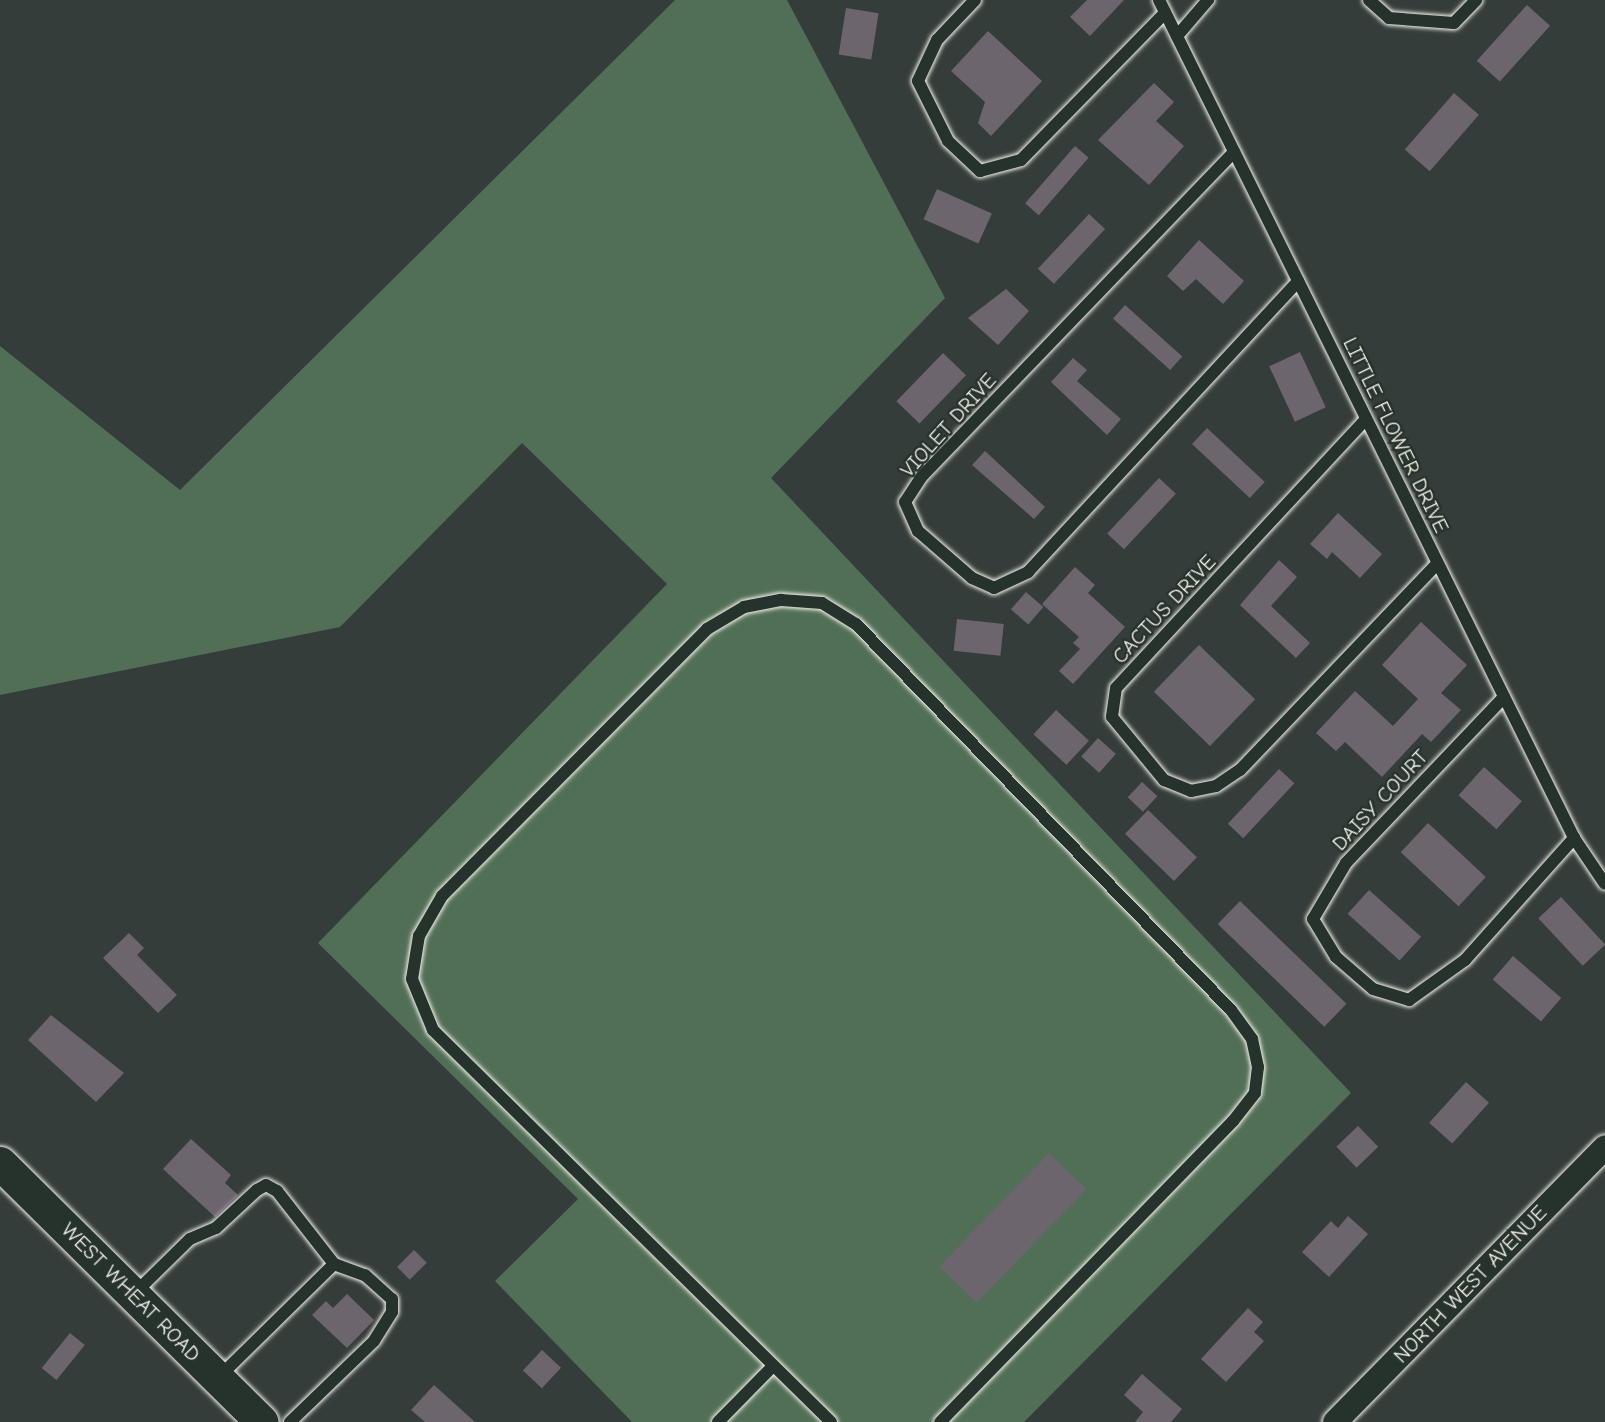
<!DOCTYPE html>
<html>
<head>
<meta charset="utf-8">
<style>
	body { margin:0 }
	#map { position:relative; width:1605px; height:1422px; overflow:hidden; background:#343d3a; font-family:"Comic Neue",sans-serif }
	div>[style] { position:absolute }
	.green>* { inset:0; background:#516f57 }
	.building>* { inset:0; background:#6d656e; transform-origin:0 0 }
	.roads { filter:drop-shadow(0 0 2px #f4f1e8) drop-shadow(0 0 2px #f4f1e8) }
	.lane>* { height:12px; margin:-6px; padding:0 6px; transform-origin:6px; border-radius:6px; background:#26332d }
	.street>* { height:24px; margin:-12px; padding:0 12px; transform-origin:12px; border-radius:12px; background:#26332d }
	.secondary>* { height:33px; margin:-16.5px; padding:0 16.5px; transform-origin:16.5px; border-radius:16.5px; background:#26332d }
	span { translate:-50% -50%; white-space:nowrap; text-align:center; line-height:1.15; -webkit-text-stroke:5px #26332d; paint-order:stroke }
	.street-label { font-size:21px; color:#f4f1e8 }
</style>
</head>
<body>
<div id="map">
	<div class="green">
		<i style="clip-path:polygon(675px 0,787px 0,945px 298px,771px 478px,1351px 1093px,1024px 1422px,632px 1422px,495px 1281px,578px 1199px,318px 943px,667px 584px,522px 443px,340px 627px,0 695px,0 346px,180px 490px)"></i>
	</div>
	<div class="building">
		<i style="clip-path:polygon(1087px 0,1124px 0,1090px 36px,1070px 17px)"></i>
		<i style="left:1527px;top:5px;width:31px;height:75px;rotate:42deg"></i>
		<i style="left:846px;top:8px;width:33px;height:47px;rotate:9deg"></i>
		<i style="clip-path:polygon(988px 31px,1042px 81px,991px 136px,978px 123px,985px 102px,951px 71px)"></i>
		<i style="clip-path:polygon(1154px 83px,1174px 102px,1156px 121px,1184px 146px,1149px 185px,1098px 140px)"></i>
		<i style="left:1454px;top:93px;width:33px;height:75px;rotate:41deg"></i>
		<i style="left:1075px;top:146px;width:18px;height:76px;rotate:41deg"></i>
		<i style="left:937px;top:189px;width:60px;height:33px;rotate:24deg"></i>
		<i style="left:1089px;top:214px;width:22px;height:75px;rotate:43deg"></i>
		<i style="clip-path:polygon(1199px 240px,1244px 281px,1223px 304px,1196px 279px,1183px 291px,1167px 276px)"></i>
		<i style="clip-path:polygon(1006px 289px,1029px 311px,998px 345px,968px 318px)"></i>
		<i style="left:1125px;top:305px;width:77px;height:18px;rotate:42deg"></i>
		<i style="left:1300px;top:352px;width:61px;height:34px;rotate:65deg"></i>
		<i style="left:943px;top:353px;width:32px;height:67px;rotate:44deg"></i>
		<i style="clip-path:polygon(1073px 358px,1087px 370px,1077px 381px,1121px 419px,1107px 435px,1051px 382px)"></i>
		<i style="left:1207px;top:428px;width:79px;height:22px;rotate:43deg"></i>
		<i style="clip-path:polygon(985px 451px,1045px 507px,1034px 519px,972px 465px)"></i>
		<i style="left:1159px;top:478px;width:23px;height:76px;rotate:43deg"></i>
		<i style="clip-path:polygon(1338px 513px,1382px 554px,1360px 578px,1332px 552px,1327px 559px,1310px 544px)"></i>
		<i style="clip-path:polygon(1279px 560px,1297px 577px,1271px 606px,1310px 643px,1296px 658px,1240px 605px)"></i>
		<i style="clip-path:polygon(1075px 567px,1095px 585px,1088px 593px,1125px 627px,1073px 684px,1059px 671px,1080px 649px,1073px 643px,1079px 637px,1042px 604px)"></i>
		<i style="left:1026px;top:592px;width:23px;height:23px;rotate:41deg"></i>
		<i style="left:957px;top:619px;width:47px;height:32px;rotate:6deg"></i>
		<i style="clip-path:polygon(1421px 622px,1467px 665px,1441px 693px,1461px 710px,1431px 742px,1422px 734px,1382px 777px,1345px 742px,1336px 751px,1316px 733px,1355px 691px,1393px 726px,1418px 699px,1382px 665px)"></i>
		<i style="left:1199px;top:645px;width:78px;height:65px;rotate:44deg"></i>
		<i style="left:1056px;top:710px;width:45px;height:33px;rotate:43deg"></i>
		<i style="left:1098px;top:738px;width:24px;height:25px;rotate:42deg"></i>
		<i style="left:1484px;top:767px;width:51px;height:38px;rotate:42deg"></i>
		<i style="left:1279px;top:769px;width:21px;height:75px;rotate:43deg"></i>
		<i style="left:1142px;top:782px;width:21px;height:21px;rotate:43deg"></i>
		<i style="left:1148px;top:810px;width:68px;height:33px;rotate:44deg"></i>
		<i style="left:1428px;top:823px;width:79px;height:40px;rotate:43deg"></i>
		<i style="left:1369px;top:890px;width:70px;height:32px;rotate:42deg"></i>
		<i style="left:1561px;top:897px;width:65px;height:31px;rotate:47deg"></i>
		<i style="left:1240px;top:901px;width:148px;height:32px;rotate:44deg"></i>
		<i style="clip-path:polygon(129px 933px,144px 948px,137px 955px,177px 995px,158px 1013px,103px 958px)"></i>
		<i style="left:1513px;top:956px;width:64px;height:31px;rotate:41deg"></i>
		<i style="clip-path:polygon(51px 1015px,124px 1073px,96px 1102px,28px 1040px)"></i>
		<i style="left:1466px;top:1082px;width:31px;height:55px;rotate:42deg"></i>
		<i style="left:1358px;top:1126px;width:29px;height:30px;rotate:46deg"></i>
		<i style="clip-path:polygon(191px 1139px,231px 1175px,225px 1183px,238px 1195px,215px 1217px,163px 1169px)"></i>
		<i style="left:1049px;top:1153px;width:52px;height:158px;rotate:44deg"></i>
		<i style="clip-path:polygon(1348px 1216px,1368px 1234px,1329px 1277px,1302px 1252px,1331px 1221px,1338px 1228px)"></i>
		<i style="left:414px;top:1250px;width:18px;height:24px;rotate:45deg"></i>
		<i style="clip-path:polygon(347px 1294px,374px 1320px,347px 1348px,312px 1315px,326px 1301px,333px 1308px)"></i>
		<i style="clip-path:polygon(1248px 1308px,1263px 1322px,1254px 1332px,1264px 1341px,1226px 1382px,1201px 1359px)"></i>
		<i style="left:70px;top:1333px;width:19px;height:45px;rotate:39deg"></i>
		<i style="left:542px;top:1350px;width:26px;height:28px;rotate:43deg"></i>
		<i style="clip-path:polygon(1142px 1374px,1182px 1409px,1171px 1422px,1135px 1422px,1143px 1412px,1124px 1395px)"></i>
		<i style="clip-path:polygon(434px 1385px,475px 1422px,425px 1422px,411px 1410px)"></i>
	</div>
	<div class="roads">
		<div class="lane">
			<i style="left:975px;top:0;width:55px;rotate:133.5deg"></i>
			<i style="left:937px;top:40px;width:45px;rotate:114.9deg"></i>
			<i style="left:918px;top:81px;width:67px;rotate:63.4deg"></i>
			<i style="left:948px;top:141px;width:44px;rotate:43.2deg"></i>
			<i style="left:980px;top:171px;width:42px;rotate:-15deg"></i>
			<i style="left:1021px;top:160px;width:206px;rotate:-45.6deg"></i>
			<i style="left:1159px;top:0;width:935px;rotate:63.65deg"></i>
			<i style="left:1574px;top:838px;width:55px;rotate:56deg"></i>
			<i style="left:1369px;top:0;width:27px;rotate:42deg"></i>
			<i style="left:1389px;top:18px;width:65px;rotate:4.4deg"></i>
			<i style="left:1454px;top:23px;width:32px;rotate:-46deg"></i>
			<i style="left:1177px;top:36px;width:48px;rotate:-49.3deg"></i>
			<i style="left:1234px;top:152px;width:450px;rotate:133.9deg"></i>
			<i style="left:922px;top:476px;width:31px;rotate:123deg"></i>
			<i style="left:905px;top:502px;width:32px;rotate:66deg"></i>
			<i style="left:918px;top:531px;width:72px;rotate:41deg"></i>
			<i style="left:972px;top:578px;width:24px;rotate:24deg"></i>
			<i style="left:994px;top:588px;width:38px;rotate:-25deg"></i>
			<i style="left:1028px;top:572px;width:397px;rotate:-47.1deg"></i>
			<i style="left:1366px;top:419px;width:367px;rotate:132.9deg"></i>
			<i style="left:1116px;top:688px;width:29px;rotate:98deg"></i>
			<i style="left:1112px;top:717px;width:82px;rotate:50.5deg"></i>
			<i style="left:1164px;top:780px;width:29px;rotate:22deg"></i>
			<i style="left:1191px;top:791px;width:25px;rotate:-11deg"></i>
			<i style="left:1216px;top:786px;width:29px;rotate:-34deg"></i>
			<i style="left:1240px;top:770px;width:286px;rotate:-46.3deg"></i>
			<i style="left:1504px;top:697px;width:229px;rotate:133.6deg"></i>
			<i style="left:1346px;top:863px;width:65px;rotate:120.5deg"></i>
			<i style="left:1313px;top:919px;width:44px;rotate:58.8deg"></i>
			<i style="left:1336px;top:957px;width:49px;rotate:40.9deg"></i>
			<i style="left:1373px;top:989px;width:38px;rotate:17deg"></i>
			<i style="left:1409px;top:1000px;width:69px;rotate:-35.5deg"></i>
			<i style="left:1465px;top:960px;width:164px;rotate:-48.2deg"></i>
			<i style="left:134px;top:1294px;width:78px;rotate:-44.5deg"></i>
			<i style="left:190px;top:1239px;width:28px;rotate:-23deg"></i>
			<i style="left:216px;top:1228px;width:56px;rotate:-42.8deg"></i>
			<i style="left:257px;top:1190px;width:10px;rotate:-29deg"></i>
			<i style="left:266px;top:1185px;width:13px;rotate:29deg"></i>
			<i style="left:277px;top:1191px;width:93px;rotate:52deg"></i>
			<i style="left:334px;top:1264px;width:33px;rotate:20deg"></i>
			<i style="left:365px;top:1275px;width:36px;rotate:42deg"></i>
			<i style="left:392px;top:1299px;width:13px;rotate:90deg"></i>
			<i style="left:392px;top:1312px;width:34px;rotate:122deg"></i>
			<i style="left:374px;top:1341px;width:117px;rotate:136deg"></i>
			<i style="left:218px;top:1378px;width:163px;rotate:-44.5deg"></i>
			<i style="left:718px;top:1422px;width:78px;rotate:-45.5deg"></i>
			<i style="left:831px;top:1422px;width:559px;rotate:-135.44deg"></i>
			<i style="left:433px;top:1030px;width:55px;rotate:-112.4deg"></i>
			<i style="left:412px;top:979px;width:44px;rotate:-80.8deg"></i>
			<i style="left:419px;top:936px;width:46px;rotate:-60.1deg"></i>
			<i style="left:442px;top:896px;width:376px;rotate:-45.2deg"></i>
			<i style="left:707px;top:629px;width:43px;rotate:-30.7deg"></i>
			<i style="left:744px;top:607px;width:38px;rotate:-11deg"></i>
			<i style="left:781px;top:600px;width:41px;rotate:4.2deg"></i>
			<i style="left:822px;top:603px;width:40px;rotate:32deg"></i>
			<i style="left:856px;top:624px;width:538px;rotate:45.83deg"></i>
			<i style="left:1231px;top:1010px;width:36px;rotate:54deg"></i>
			<i style="left:1252px;top:1039px;width:29px;rotate:78deg"></i>
			<i style="left:1258px;top:1067px;width:26px;rotate:97deg"></i>
			<i style="left:1255px;top:1093px;width:36px;rotate:128deg"></i>
			<i style="left:1233px;top:1121px;width:420px;rotate:134.2deg"></i>
		</div>
		<div class="street">
			<i style="left:1335px;top:1422px;width:385px;rotate:-45.5deg"></i>
		</div>
		<div class="secondary">
			<i style="left:0;top:1163px;width:368px;rotate:44.7deg"></i>
		</div>
	</div>
	<div class="street-label">
		<span style="left:948px;top:425px;rotate:-48deg">VIOLET DRIVE</span>
		<span style="left:1396px;top:435px;rotate:64deg">LITTLE FLOWER DRIVE</span>
		<span style="left:1164px;top:609px;rotate:-47deg">CACTUS DRIVE</span>
		<span style="left:1380px;top:800px;rotate:-47deg">DAISY COURT</span>
		<span style="left:1470px;top:1284px;rotate:-46deg">NORTH WEST AVENUE</span>
		<span style="left:131px;top:1292px;rotate:45deg">WEST WHEAT ROAD</span>
	</div>
</div>
</body>
</html>
